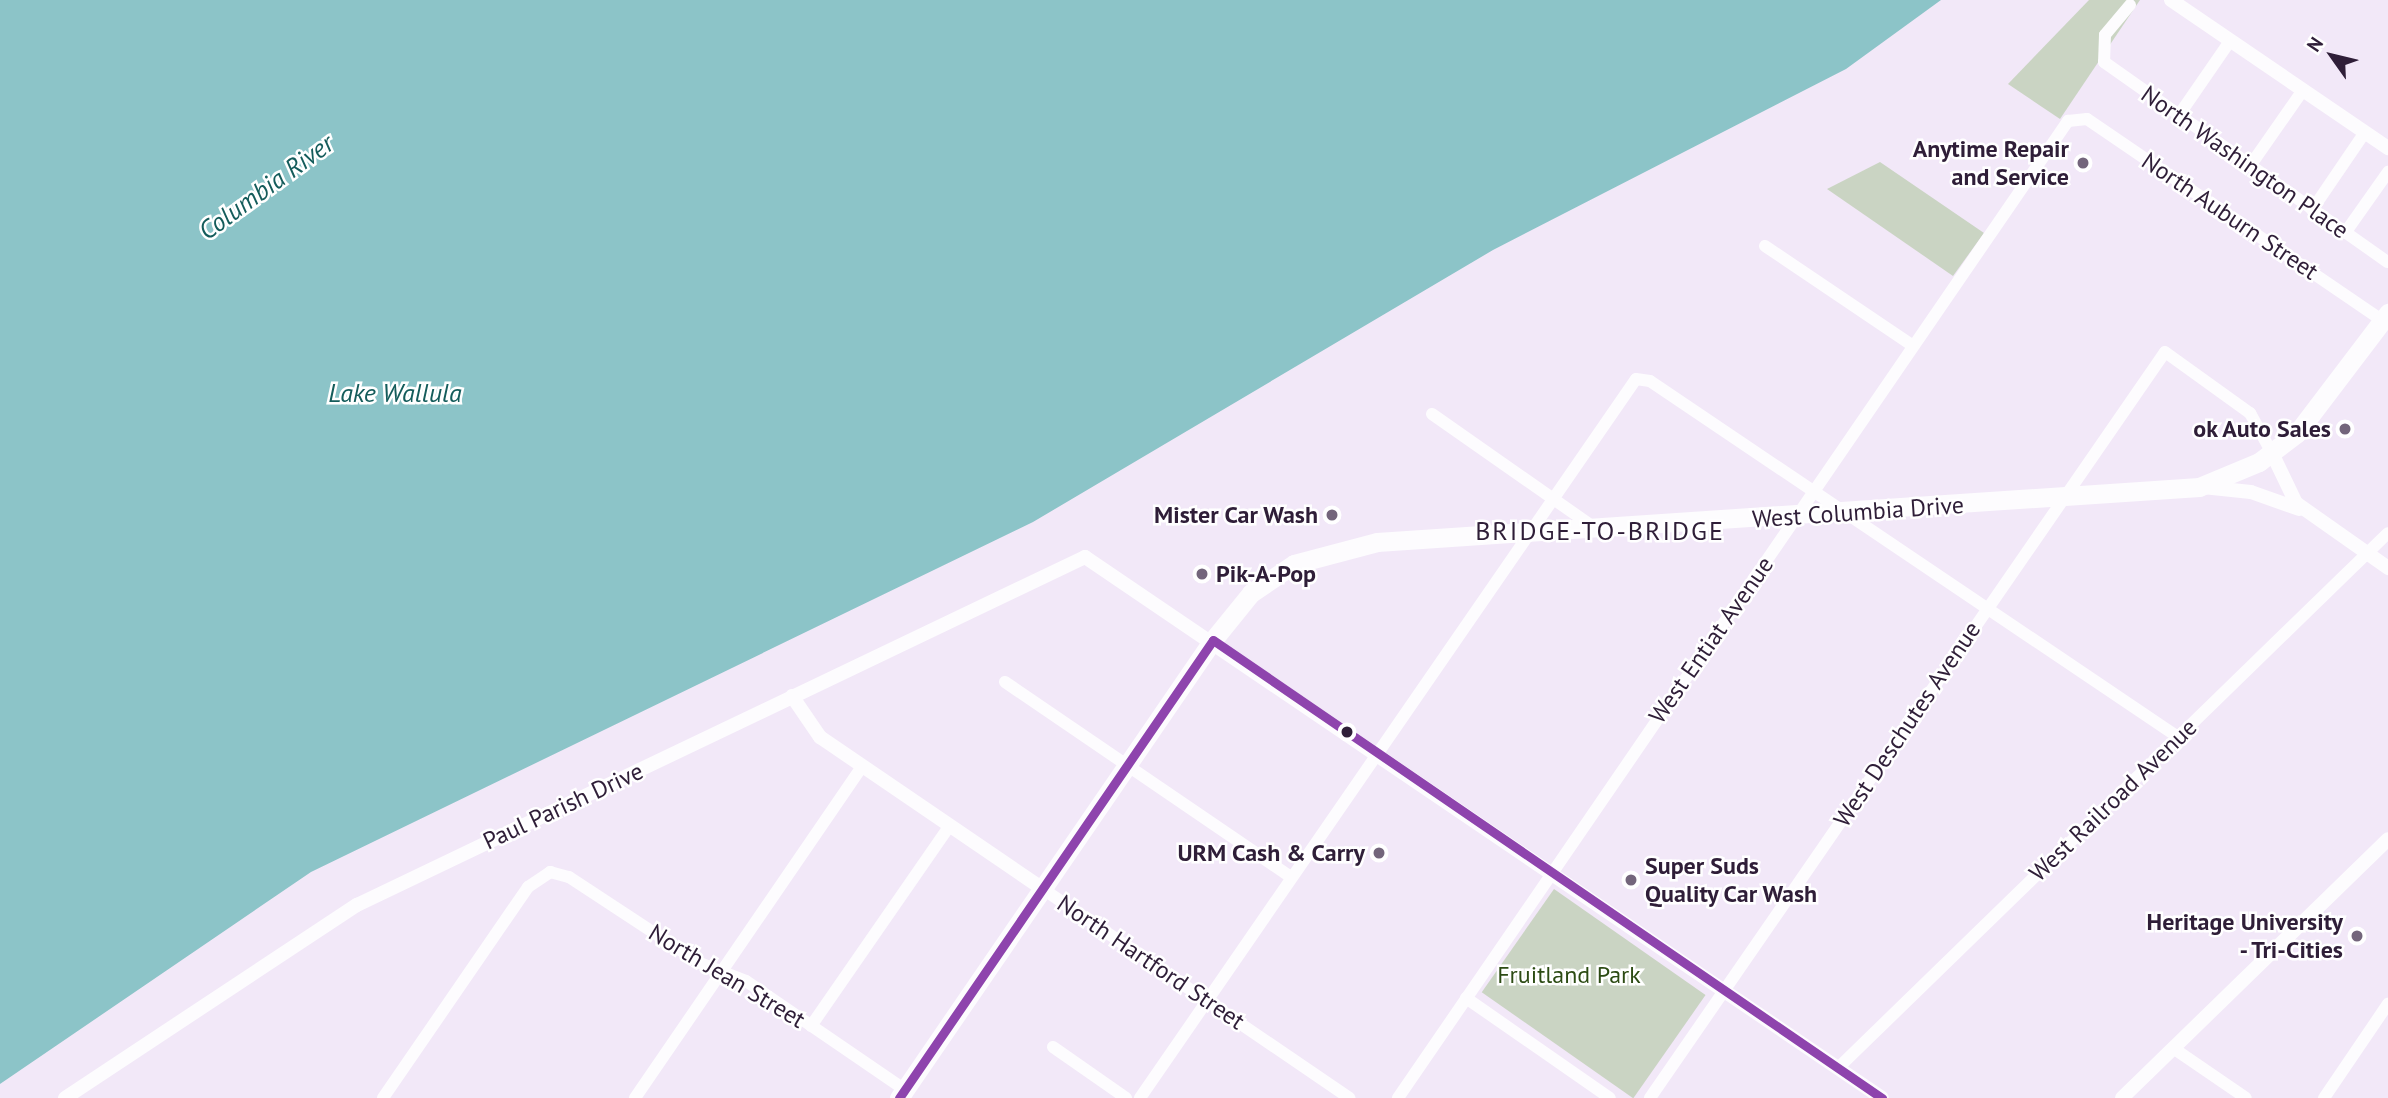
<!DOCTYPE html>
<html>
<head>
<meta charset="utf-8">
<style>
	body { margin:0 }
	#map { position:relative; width:2388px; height:1098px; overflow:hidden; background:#f2e8f8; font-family:"PT Sans",sans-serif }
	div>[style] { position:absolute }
	.green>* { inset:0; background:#cad4c3; transform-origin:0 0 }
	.water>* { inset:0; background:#8cc4c8 }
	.minor>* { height:12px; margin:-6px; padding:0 6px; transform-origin:6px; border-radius:6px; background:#fdfcfe }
	.tertiary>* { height:14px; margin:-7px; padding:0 7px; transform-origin:7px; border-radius:7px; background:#fdfcfe }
	.primary>* { height:19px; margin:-9.5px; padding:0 9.5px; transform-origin:9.5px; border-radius:9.5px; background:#fdfcfe }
	.bus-1>* { height:9px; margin:-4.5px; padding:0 4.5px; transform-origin:4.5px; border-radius:4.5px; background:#8e44ad }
	.dots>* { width:19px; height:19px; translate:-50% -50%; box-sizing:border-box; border:4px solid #fff; border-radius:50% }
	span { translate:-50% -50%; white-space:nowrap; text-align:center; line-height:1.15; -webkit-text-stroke:5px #fff; paint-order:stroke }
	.poi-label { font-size:24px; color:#2f1e38; font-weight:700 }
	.right { translate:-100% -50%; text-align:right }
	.left { translate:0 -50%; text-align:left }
	.street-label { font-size:24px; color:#2f1e38 }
	.park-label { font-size:24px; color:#2c4b13 }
	.water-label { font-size:26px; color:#145c5b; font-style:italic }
	.neighbourhood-label { font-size:26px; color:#2f1e38; letter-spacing:2px }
	.north { position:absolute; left:2297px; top:21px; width:70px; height:70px; -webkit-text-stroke:5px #fff; paint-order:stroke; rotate:304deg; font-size:19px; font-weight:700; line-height:28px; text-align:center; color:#2f1e38 }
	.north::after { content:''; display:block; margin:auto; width:24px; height:32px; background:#2f1e38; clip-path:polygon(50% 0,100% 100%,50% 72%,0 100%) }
</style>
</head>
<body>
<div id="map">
	<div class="green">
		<i style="clip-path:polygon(2089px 0,2140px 0,2060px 119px,2008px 84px)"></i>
		<i style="clip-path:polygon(1880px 162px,1984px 233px,1953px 276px,1827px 189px)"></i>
		<i style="left:1554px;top:889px;width:185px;height:126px;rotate:35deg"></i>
	</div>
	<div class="water">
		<i style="clip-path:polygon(0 0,1941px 0,1846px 69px,1493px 250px,1033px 522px,311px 872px,0 1084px)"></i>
	</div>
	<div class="minor">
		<i style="left:2130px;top:5px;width:39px;rotate:130deg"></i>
		<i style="left:2105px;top:35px;width:27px;rotate:92deg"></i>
		<i style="left:2104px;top:62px;width:347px;rotate:35.2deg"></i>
		<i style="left:2179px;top:115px;width:90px;rotate:-55.4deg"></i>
		<i style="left:2250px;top:166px;width:93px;rotate:-55.1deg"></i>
		<i style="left:2312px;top:210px;width:94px;rotate:-55.8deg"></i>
		<i style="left:2345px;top:233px;width:75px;rotate:-54.8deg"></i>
		<i style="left:1765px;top:246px;width:177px;rotate:34deg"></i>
		<i style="left:1432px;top:414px;width:199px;rotate:35deg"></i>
		<i style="left:1005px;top:682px;width:346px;rotate:34.3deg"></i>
		<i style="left:1043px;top:889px;width:371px;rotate:34.3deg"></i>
		<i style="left:1466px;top:998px;width:175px;rotate:34.8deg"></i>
		<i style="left:811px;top:1026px;width:244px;rotate:-55.3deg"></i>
		<i style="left:1053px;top:1047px;width:89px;rotate:34.9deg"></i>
		<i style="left:2173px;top:1048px;width:88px;rotate:34.4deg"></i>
		<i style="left:1838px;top:1068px;width:767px;rotate:-44.21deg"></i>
		<i style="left:383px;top:1098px;width:256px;rotate:-55.5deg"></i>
		<i style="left:528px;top:887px;width:27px;rotate:-34deg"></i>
		<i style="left:550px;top:872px;width:20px;rotate:15deg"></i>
		<i style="left:569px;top:877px;width:157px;rotate:33.3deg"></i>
		<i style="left:700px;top:963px;width:49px;rotate:21.4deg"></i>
		<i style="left:746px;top:981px;width:193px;rotate:34.4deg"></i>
		<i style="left:635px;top:1098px;width:402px;rotate:-55.6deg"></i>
		<i style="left:1140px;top:1098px;width:873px;rotate:-55.4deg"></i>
		<i style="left:1636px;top:379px;width:14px;rotate:8deg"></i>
		<i style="left:1650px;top:381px;width:637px;rotate:33.99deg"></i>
		<i style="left:1398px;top:1098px;width:1185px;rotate:-55.56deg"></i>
		<i style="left:2068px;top:121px;width:19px;rotate:-6deg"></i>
		<i style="left:2087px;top:119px;width:358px;rotate:34.3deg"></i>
		<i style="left:1650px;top:1098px;width:906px;rotate:-55.38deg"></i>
		<i style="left:2165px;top:352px;width:105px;rotate:35.7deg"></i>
		<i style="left:2250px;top:413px;width:46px;rotate:61.2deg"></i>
		<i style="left:2324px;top:1098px;width:114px;rotate:-55.8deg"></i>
	</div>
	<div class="tertiary">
		<i style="left:2171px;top:0;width:263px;rotate:34.3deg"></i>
		<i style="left:2272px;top:453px;width:55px;rotate:64.4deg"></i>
		<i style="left:2296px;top:503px;width:113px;rotate:35.2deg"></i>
		<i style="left:2203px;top:487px;width:48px;rotate:5.9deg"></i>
		<i style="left:2251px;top:492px;width:51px;rotate:19.5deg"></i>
		<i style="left:792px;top:696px;width:50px;rotate:55.7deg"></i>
		<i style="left:820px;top:737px;width:270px;rotate:34.3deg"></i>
		<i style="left:65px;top:1098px;width:350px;rotate:-33.5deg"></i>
		<i style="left:357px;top:905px;width:807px;rotate:-25.55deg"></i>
		<i style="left:1085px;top:557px;width:963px;rotate:34.17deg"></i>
		<i style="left:2122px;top:1098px;width:371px;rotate:-44.2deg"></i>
	</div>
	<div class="primary">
		<i style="left:899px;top:1098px;width:555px;rotate:-55.57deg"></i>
		<i style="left:1213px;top:640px;width:60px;rotate:-51deg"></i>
		<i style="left:1251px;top:593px;width:52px;rotate:-34deg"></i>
		<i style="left:1294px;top:564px;width:86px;rotate:-14.8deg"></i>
		<i style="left:1377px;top:542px;width:824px;rotate:-3.83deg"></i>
		<i style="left:2199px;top:487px;width:65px;rotate:-22.6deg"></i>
		<i style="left:2259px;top:462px;width:48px;rotate:-37.3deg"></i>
		<i style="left:2297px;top:433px;width:151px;rotate:-52.8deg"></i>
	</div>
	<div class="bus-1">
		<i style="left:1213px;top:640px;width:811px;rotate:34.4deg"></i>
		<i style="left:899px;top:1098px;width:555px;rotate:-55.57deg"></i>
	</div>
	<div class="dots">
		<i style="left:2083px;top:163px;background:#73657b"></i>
		<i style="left:2345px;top:429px;background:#73657b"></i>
		<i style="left:1332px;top:515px;background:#73657b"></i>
		<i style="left:1202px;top:574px;background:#73657b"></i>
		<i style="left:1347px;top:732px;background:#2f1e38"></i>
		<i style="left:1379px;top:853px;background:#73657b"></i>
		<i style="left:1631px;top:880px;background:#73657b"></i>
		<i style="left:2357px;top:936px;background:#73657b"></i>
	</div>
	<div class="poi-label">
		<span class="right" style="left:2069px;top:163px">Anytime Repair<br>and Service</span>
		<span class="right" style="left:2331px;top:429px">ok Auto Sales</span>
		<span class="right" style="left:1318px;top:515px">Mister Car Wash</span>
		<span class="left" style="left:1216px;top:574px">Pik-A-Pop</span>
		<span class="right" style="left:1365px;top:853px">URM Cash &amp; Carry</span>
		<span class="left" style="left:1645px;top:880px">Super Suds<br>Quality Car Wash</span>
		<span class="right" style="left:2343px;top:936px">Heritage University<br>- Tri-Cities</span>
	</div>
	<div class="street-label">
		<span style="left:2245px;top:162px;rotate:35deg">North Washington Place</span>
		<span style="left:2230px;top:216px;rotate:34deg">North Auburn Street</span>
		<span style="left:1858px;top:512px;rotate:-4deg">West Columbia Drive</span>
		<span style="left:1711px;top:640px;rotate:-55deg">West Entiat Avenue</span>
		<span style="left:1907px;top:724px;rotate:-56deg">West Deschutes Avenue</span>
		<span style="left:2113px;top:800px;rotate:-44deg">West Railroad Avenue</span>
		<span style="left:563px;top:806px;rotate:-25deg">Paul Parish Drive</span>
		<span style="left:1151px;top:962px;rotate:34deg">North Hartford Street</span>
		<span style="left:727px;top:976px;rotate:31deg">North Jean Street</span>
	</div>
	<div class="park-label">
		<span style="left:1569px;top:975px">Fruitland Park</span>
	</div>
	<div class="water-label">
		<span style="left:266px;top:187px;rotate:-36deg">Columbia River</span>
		<span style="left:395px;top:393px">Lake Wallula</span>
	</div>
	<div class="neighbourhood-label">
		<span style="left:1600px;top:531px">BRIDGE-TO-BRIDGE</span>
	</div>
	<div class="north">N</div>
</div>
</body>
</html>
